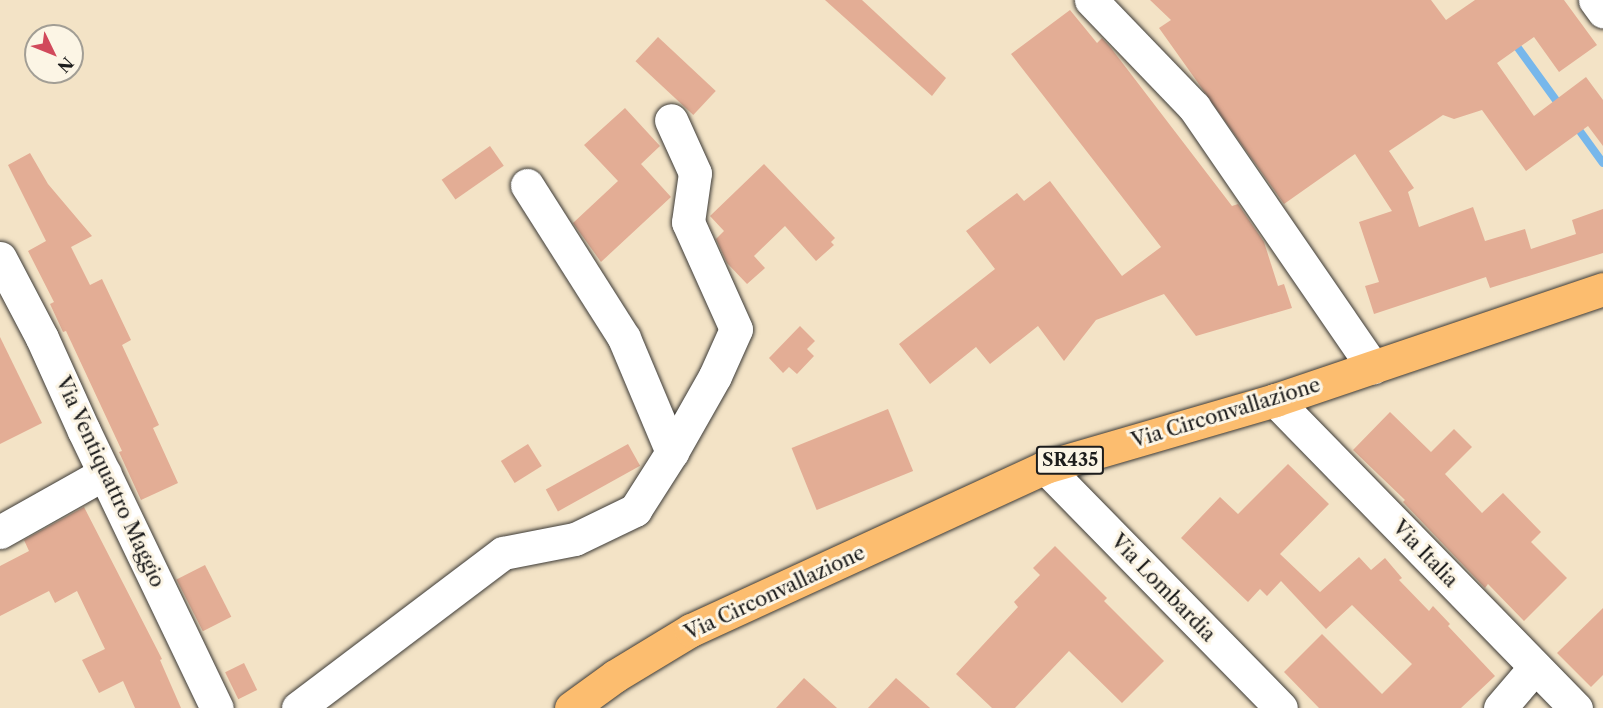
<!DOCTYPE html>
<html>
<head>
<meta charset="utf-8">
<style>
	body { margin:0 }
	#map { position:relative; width:1603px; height:708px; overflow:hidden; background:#f3e3c6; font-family:"Libre Caslon Text",serif }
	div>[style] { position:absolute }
	.stream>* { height:8px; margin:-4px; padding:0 4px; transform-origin:4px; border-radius:4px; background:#77b7eb }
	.building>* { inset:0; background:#e3ad95; transform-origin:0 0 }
	.roads { filter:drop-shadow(0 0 2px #3c3a36) drop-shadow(0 0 2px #3c3a36) }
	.minor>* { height:33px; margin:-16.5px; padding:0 16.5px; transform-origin:16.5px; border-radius:16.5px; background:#fff }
	.major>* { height:33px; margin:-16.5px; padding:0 16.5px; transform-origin:16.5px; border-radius:16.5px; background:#fcbd6f }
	span { translate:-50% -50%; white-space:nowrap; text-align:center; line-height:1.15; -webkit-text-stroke:6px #fcf5e5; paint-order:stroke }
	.shield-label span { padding:2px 4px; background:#fcf5e5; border:2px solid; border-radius:4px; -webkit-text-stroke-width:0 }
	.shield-label { font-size:18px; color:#1c1c1c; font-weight:700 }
	.street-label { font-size:20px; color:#1c1c1c }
	.north { position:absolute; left:24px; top:24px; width:60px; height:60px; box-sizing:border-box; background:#fcf5e5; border:2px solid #a29e95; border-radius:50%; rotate:133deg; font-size:16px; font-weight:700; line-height:24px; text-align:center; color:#1c1c1c }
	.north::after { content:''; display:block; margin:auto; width:21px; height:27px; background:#d1495b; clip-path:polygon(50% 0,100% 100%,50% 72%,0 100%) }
</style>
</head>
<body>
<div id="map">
	<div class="stream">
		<i style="left:1513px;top:41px;width:82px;rotate:54deg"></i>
		<i style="left:1574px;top:123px;width:49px;rotate:54.1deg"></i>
	</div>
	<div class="building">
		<i style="clip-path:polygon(825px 0,862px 0,946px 78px,932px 96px)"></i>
		<i style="clip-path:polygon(1150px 0,1431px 0,1446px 20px,1475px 0,1564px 0,1597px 45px,1559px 72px,1534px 37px,1497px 63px,1534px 116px,1586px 77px,1603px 100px,1603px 146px,1588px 126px,1526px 171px,1482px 110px,1454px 119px,1443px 115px,1389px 151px,1414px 188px,1408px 192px,1419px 227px,1473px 207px,1485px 241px,1525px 229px,1531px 249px,1576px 234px,1572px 220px,1603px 209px,1603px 253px,1490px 288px,1486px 277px,1374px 314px,1365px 286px,1379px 282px,1359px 222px,1392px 211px,1355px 154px,1284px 204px,1159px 28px,1171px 20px)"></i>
		<i style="clip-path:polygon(1070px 10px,1097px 43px,1102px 38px,1111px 48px,1232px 206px,1238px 204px,1264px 242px,1278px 286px,1284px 284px,1292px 308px,1196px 336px,1164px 294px,1096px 320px,1064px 361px,1038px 326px,990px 364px,976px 347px,930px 384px,899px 344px,995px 269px,966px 231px,1017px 193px,1024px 201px,1050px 181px,1122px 276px,1161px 247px,1011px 54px)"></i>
		<i style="left:658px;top:37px;width:79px;height:33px;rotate:43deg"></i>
		<i style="clip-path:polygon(625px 108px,660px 146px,641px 164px,671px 197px,601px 262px,573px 223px,618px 181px,584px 145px)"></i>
		<i style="left:490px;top:146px;width:24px;height:59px;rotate:55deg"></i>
		<i style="clip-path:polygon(30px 153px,48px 184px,92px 236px,71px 247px,90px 285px,102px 279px,131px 340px,122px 345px,159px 425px,153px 428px,178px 483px,141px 500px,119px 452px,122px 451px,66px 331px,63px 332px,50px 304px,54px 302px,28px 251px,46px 241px,8px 165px)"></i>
		<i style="clip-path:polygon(764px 164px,835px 238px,831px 242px,834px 245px,816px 261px,785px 226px,754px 256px,765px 268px,747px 284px,727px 263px,716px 239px,724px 231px,710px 216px)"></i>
		<i style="clip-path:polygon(800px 326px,815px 341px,807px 349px,814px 356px,797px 374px,789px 367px,783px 373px,769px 358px)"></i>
		<i style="clip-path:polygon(0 337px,42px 423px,0 444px)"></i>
		<i style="left:888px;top:409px;width:67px;height:104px;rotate:68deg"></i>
		<i style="clip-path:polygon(1390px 412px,1431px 452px,1454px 429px,1472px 447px,1445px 474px,1482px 513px,1503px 493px,1541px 532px,1531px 542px,1567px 578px,1524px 621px,1488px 584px,1485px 588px,1403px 502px,1405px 500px,1353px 450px)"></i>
		<i style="left:528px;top:444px;width:26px;height:32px;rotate:58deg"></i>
		<i style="left:628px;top:444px;width:25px;height:94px;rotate:61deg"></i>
		<i style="clip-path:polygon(1288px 464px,1329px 504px,1280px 554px,1320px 592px,1359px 557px,1371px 570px,1385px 558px,1402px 578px,1399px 580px,1429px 611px,1433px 606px,1450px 624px,1448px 626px,1495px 676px,1461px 708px,1319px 708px,1284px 672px,1322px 634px,1382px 694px,1412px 664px,1352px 605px,1326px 629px,1281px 581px,1267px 596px,1260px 589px,1248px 602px,1181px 538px,1220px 497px,1238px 514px)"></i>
		<i style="clip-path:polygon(84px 507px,162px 659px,160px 660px,181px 708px,135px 708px,123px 681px,99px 693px,82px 660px,105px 649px,77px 591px,55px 603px,49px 591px,0 616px,0 566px,29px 551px,24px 540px)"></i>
		<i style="clip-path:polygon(1055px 546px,1107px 598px,1104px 601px,1164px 661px,1122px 703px,1069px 651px,1015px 708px,992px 708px,956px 674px,1018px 607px,1014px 602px,1040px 575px,1033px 568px)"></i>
		<i style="left:205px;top:565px;width:58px;height:32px;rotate:63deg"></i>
		<i style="clip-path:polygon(1603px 608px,1603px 675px,1591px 687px,1557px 653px)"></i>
		<i style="left:244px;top:663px;width:30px;height:21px;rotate:64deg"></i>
		<i style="clip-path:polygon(804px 678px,837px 708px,776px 708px)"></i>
		<i style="clip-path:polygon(896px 678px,930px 708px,868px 708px)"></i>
	</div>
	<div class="roads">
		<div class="minor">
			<i style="left:1091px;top:0;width:149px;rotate:46.1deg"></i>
			<i style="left:1194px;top:107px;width:316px;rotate:55.5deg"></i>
			<i style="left:1595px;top:0;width:14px;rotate:54deg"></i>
			<i style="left:527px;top:185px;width:181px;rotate:57.6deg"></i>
			<i style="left:624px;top:338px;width:124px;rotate:67.2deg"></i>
			<i style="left:0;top:258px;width:90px;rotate:62.3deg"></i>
			<i style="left:42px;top:338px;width:102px;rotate:65.7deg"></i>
			<i style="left:84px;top:431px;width:307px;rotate:64.4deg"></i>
			<i style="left:1275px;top:400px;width:431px;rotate:45.7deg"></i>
			<i style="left:1045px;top:467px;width:337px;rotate:45.6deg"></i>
			<i style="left:0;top:532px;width:120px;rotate:-29.3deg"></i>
			<i style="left:298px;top:708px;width:257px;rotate:-37.1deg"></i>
			<i style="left:503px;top:553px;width:73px;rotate:-11deg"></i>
			<i style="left:575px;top:539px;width:67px;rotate:-25.8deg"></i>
			<i style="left:635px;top:510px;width:69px;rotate:-57.5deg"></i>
			<i style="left:672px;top:452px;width:87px;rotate:-60.5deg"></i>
			<i style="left:715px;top:376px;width:51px;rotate:-65.9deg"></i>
			<i style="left:736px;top:329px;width:117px;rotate:-114.2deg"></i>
			<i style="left:688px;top:222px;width:49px;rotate:-81.9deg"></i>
			<i style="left:695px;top:173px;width:58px;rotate:-114.4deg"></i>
			<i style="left:1500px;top:708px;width:54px;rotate:-49.5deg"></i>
		</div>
		<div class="major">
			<i style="left:571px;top:708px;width:54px;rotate:-36deg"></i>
			<i style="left:615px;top:676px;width:89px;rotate:-31.2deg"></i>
			<i style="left:691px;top:630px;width:390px;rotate:-24.7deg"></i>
			<i style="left:1045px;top:467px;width:240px;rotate:-16.2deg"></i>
			<i style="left:1275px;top:400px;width:346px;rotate:-18.7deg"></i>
		</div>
	</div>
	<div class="shield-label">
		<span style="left:1070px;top:460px">SR435</span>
	</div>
	<div class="street-label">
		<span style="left:1226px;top:413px;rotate:-17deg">Via Circonvallazione</span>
		<span style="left:110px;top:482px;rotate:65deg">Via Ventiquattro Maggio</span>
		<span style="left:1425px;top:554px;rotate:46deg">Via Italia</span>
		<span style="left:1163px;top:588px;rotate:46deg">Via Lombardia</span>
		<span style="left:775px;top:593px;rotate:-25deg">Via Circonvallazione</span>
	</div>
	<div class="north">N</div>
</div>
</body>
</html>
